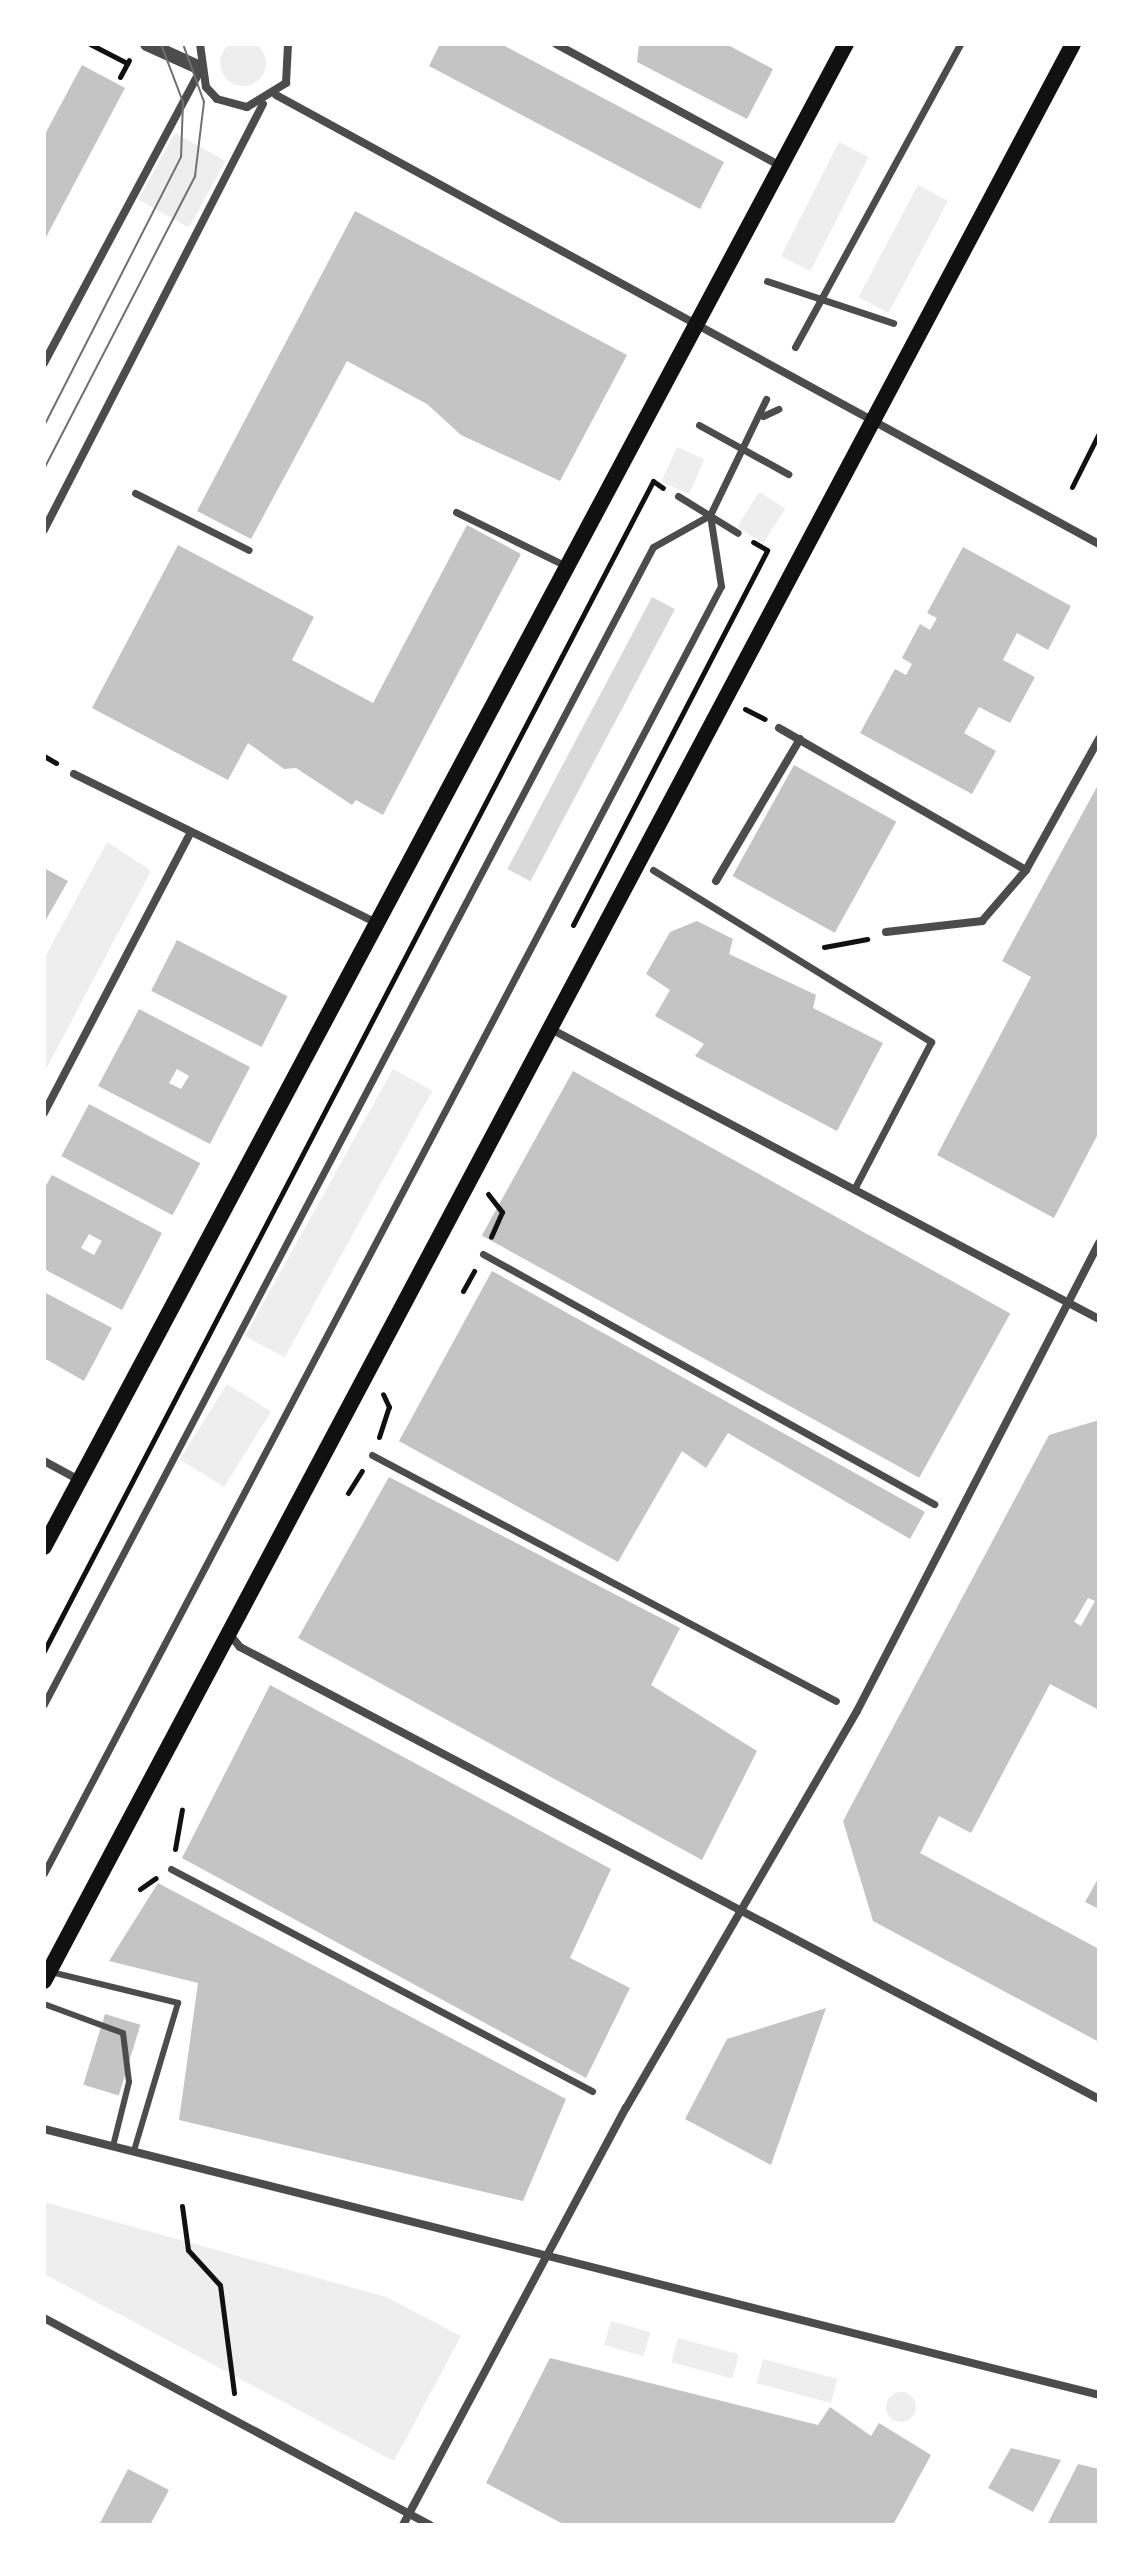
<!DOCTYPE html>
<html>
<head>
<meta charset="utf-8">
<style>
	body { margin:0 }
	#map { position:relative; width:1143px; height:2569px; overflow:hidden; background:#fff; font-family:Cabin,sans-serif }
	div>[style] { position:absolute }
	.green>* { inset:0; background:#eee; transform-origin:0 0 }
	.round { border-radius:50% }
	.water>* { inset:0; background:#d9d9d9; transform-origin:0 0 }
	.building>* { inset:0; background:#c4c4c4; transform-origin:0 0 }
	.path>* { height:5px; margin:-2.5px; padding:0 2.5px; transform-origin:2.5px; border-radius:2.5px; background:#111 }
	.service>* { height:6px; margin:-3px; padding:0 3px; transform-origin:3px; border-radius:3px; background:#4c4c4c }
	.pedestrian>* { height:7px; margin:-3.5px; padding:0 3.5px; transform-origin:3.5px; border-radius:3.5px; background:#4c4c4c }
	.minor>* { height:8px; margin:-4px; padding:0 4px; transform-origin:4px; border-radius:4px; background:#4c4c4c }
	.tertiary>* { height:14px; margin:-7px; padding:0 7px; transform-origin:7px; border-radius:7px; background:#4c4c4c }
	.secondary>* { height:16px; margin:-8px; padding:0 8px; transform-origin:8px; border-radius:8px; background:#111 }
	.tram>* { height:2px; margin:-1px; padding:0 1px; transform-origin:1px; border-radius:1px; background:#707070 }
	span { translate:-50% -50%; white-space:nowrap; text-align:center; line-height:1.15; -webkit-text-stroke:6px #fff; paint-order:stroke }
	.frame { position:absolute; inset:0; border:46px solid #fff; pointer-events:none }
</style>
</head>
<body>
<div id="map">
	<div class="green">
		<i class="round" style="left:220px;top:40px;width:46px;height:46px"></i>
		<i style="left:175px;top:133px;width:58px;height:76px;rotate:29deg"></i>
		<i style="left:839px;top:142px;width:33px;height:128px;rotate:27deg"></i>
		<i style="left:918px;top:185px;width:34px;height:127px;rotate:28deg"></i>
		<i style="left:677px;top:447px;width:30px;height:38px;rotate:24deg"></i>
		<i style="left:759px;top:492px;width:31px;height:41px;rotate:32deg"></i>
		<i style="clip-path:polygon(107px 842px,151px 871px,44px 1073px,44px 959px)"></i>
		<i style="left:393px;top:1069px;width:45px;height:305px;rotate:29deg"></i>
		<i style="left:227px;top:1384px;width:52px;height:89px;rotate:32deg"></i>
		<i style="clip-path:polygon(44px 2202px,386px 2297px,461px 2336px,394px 2461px,44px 2274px)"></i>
		<i style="left:611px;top:2321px;width:41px;height:25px;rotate:16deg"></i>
		<i style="left:678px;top:2338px;width:63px;height:25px;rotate:15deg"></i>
		<i style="left:763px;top:2359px;width:77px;height:25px;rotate:15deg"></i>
		<i class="round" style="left:886px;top:2392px;width:30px;height:30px"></i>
	</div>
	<div class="water">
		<i style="left:652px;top:597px;width:26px;height:308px;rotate:28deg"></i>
	</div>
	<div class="building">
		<i style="clip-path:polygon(440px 44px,501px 44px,724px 162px,700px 209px,429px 66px)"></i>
		<i style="clip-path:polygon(639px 44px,726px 44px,773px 69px,747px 119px,637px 62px)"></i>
		<i style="clip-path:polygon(82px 65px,125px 88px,44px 241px,44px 136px)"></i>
		<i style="clip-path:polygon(355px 211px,627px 355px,560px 481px,461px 435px,427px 404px,347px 361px,251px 539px,197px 511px)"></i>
		<i style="clip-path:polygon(467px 525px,521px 554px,383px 815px,356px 800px,352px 805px,296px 768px,284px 769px,248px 743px,228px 780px,92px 708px,178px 545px,314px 617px,292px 660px,373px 703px)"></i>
		<i style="clip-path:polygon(963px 547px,1071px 606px,1048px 650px,1017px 633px,1003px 660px,1035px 677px,1010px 723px,979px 707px,964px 733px,996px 751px,972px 794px,860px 733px,895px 669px,906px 675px,912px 664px,902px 658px,920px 624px,930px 630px,937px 618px,927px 613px)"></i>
		<i style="left:794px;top:765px;width:117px;height:127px;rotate:29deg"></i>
		<i style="clip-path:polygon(1099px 783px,1099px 1132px,1054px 1218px,937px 1155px,1031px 977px,1002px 961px)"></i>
		<i style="clip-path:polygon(44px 868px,68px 881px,44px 923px)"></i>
		<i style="clip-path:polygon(697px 921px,733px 939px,729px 954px,816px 995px,813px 1008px,883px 1043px,837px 1131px,695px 1056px,704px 1044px,655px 1016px,670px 990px,646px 974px,670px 932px)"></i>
		<i style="left:177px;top:940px;width:124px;height:57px;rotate:27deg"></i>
		<i style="clip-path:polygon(evenodd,139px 1009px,250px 1067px,210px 1144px,98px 1086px,139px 1009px,177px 1069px,189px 1076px,181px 1089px,169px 1083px,177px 1069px)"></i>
		<i style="left:573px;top:1071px;width:500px;height:188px;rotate:29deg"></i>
		<i style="left:89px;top:1104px;width:126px;height:59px;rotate:28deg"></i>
		<i style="clip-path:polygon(evenodd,52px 1175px,162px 1233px,122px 1310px,44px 1269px,44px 1189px,52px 1175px,89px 1234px,102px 1241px,94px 1255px,81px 1248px,89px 1234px)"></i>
		<i style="clip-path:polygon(492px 1271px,925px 1512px,910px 1539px,728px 1433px,706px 1468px,682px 1451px,618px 1562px,399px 1441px)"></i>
		<i style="clip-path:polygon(44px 1292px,112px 1328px,84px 1381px,44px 1358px)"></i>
		<i style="clip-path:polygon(evenodd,1099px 1420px,1099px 1710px,1050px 1684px,971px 1833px,939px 1816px,920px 1853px,1099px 1949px,1099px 2042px,873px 1921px,843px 1821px,1049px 1435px,1099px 1420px,1088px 1598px,1095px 1601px,1081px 1626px,1074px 1622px,1088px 1598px)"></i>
		<i style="clip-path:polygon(389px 1477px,680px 1628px,651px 1685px,757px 1751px,702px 1860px,298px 1638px)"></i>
		<i style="clip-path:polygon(270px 1685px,611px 1869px,570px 1958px,630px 1988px,586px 2078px,182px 1858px)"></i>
		<i style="clip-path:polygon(1099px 1877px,1099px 1909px,1085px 1902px)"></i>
		<i style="clip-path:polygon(158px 1883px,566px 2099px,523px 2201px,179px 2120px,198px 1983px,109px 1961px)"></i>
		<i style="clip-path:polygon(826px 2008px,771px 2165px,685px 2119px,727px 2039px)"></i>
		<i style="left:105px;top:2014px;width:37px;height:74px;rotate:17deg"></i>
		<i style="clip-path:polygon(550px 2358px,818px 2425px,830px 2407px,871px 2436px,879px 2423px,931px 2455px,893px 2525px,565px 2525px,486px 2483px)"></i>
		<i style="clip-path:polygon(1011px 2448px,1061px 2460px,1033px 2512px,988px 2488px)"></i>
		<i style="clip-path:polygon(1078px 2464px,1099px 2469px,1099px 2525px,1047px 2525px)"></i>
		<i style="clip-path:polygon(128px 2469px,169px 2490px,150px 2525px,99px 2525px)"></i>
	</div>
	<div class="path">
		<i style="left:90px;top:44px;width:42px;rotate:27.2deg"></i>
		<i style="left:120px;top:77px;width:19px;rotate:-62deg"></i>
		<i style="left:1072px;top:487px;width:60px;rotate:-63.4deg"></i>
		<i style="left:745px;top:709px;width:22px;rotate:27deg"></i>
		<i style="left:44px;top:756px;width:14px;rotate:30deg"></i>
		<i style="left:573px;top:925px;width:422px;rotate:-62.6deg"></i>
		<i style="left:767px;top:550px;width:16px;rotate:-150deg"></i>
		<i style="left:824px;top:947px;width:44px;rotate:-10.5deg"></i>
		<i style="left:488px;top:1194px;width:23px;rotate:52deg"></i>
		<i style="left:502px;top:1212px;width:27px;rotate:114deg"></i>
		<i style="left:463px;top:1291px;width:23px;rotate:-61deg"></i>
		<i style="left:379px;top:1437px;width:32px;rotate:-72deg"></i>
		<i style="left:389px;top:1407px;width:14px;rotate:-115deg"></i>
		<i style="left:348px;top:1493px;width:26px;rotate:-58deg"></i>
		<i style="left:44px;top:1651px;width:1319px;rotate:-62.5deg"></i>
		<i style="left:653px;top:481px;width:12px;rotate:35deg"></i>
		<i style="left:175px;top:1849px;width:40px;rotate:-80deg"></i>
		<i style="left:140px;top:1889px;width:19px;rotate:-35deg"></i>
		<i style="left:182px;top:2206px;width:44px;rotate:82.2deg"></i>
		<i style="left:188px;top:2250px;width:47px;rotate:47.6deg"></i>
		<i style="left:220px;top:2285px;width:109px;rotate:82.6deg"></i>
	</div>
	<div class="service">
		<i style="left:51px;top:1972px;width:131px;rotate:13.7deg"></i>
		<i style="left:178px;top:2003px;width:154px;rotate:106.6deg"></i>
		<i style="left:44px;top:2004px;width:84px;rotate:20.2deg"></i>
		<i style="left:123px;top:2033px;width:49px;rotate:83deg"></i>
		<i style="left:129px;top:2082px;width:66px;rotate:104deg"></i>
	</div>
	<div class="pedestrian">
		<i style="left:767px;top:281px;width:133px;rotate:18.4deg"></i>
		<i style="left:795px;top:347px;width:345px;rotate:-61.4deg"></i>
		<i style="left:763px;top:416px;width:17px;rotate:-25deg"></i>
		<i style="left:699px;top:425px;width:102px;rotate:28.8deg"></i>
		<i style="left:135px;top:493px;width:127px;rotate:26.6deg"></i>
		<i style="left:678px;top:496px;width:70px;rotate:31.7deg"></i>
		<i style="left:456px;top:512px;width:123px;rotate:26.1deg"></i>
		<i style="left:653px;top:870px;width:327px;rotate:31.7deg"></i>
		<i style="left:931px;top:1042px;width:166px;rotate:117.6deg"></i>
		<i style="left:483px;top:1254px;width:516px;rotate:29deg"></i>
		<i style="left:372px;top:1455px;width:525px;rotate:27.93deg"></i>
		<i style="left:44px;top:1704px;width:1307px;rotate:-62.24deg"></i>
		<i style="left:653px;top:547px;width:65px;rotate:-29.3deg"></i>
		<i style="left:710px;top:515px;width:129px;rotate:-64.2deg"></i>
		<i style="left:171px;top:1869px;width:476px;rotate:27.8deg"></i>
		<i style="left:44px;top:1873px;width:1454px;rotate:-62.25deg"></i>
		<i style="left:721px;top:586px;width:72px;rotate:-98.8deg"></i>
	</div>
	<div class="minor">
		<i style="left:200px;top:44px;width:43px;rotate:82.1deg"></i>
		<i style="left:206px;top:87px;width:16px;rotate:47deg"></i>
		<i style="left:217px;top:99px;width:31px;rotate:15deg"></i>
		<i style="left:247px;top:107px;width:46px;rotate:-31.6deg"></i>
		<i style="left:286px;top:83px;width:39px;rotate:-87deg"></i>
		<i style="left:556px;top:44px;width:256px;rotate:28.5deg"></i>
		<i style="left:276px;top:95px;width:938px;rotate:28.62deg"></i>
		<i style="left:44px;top:363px;width:329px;rotate:-61.9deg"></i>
		<i style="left:44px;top:530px;width:479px;rotate:-62.8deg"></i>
		<i style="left:779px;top:728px;width:285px;rotate:29.9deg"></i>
		<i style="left:74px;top:774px;width:338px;rotate:26.2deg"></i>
		<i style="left:716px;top:881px;width:165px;rotate:-59.4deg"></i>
		<i style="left:886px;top:932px;width:97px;rotate:-6.5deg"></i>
		<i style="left:982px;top:921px;width:67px;rotate:-49.2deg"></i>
		<i style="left:1026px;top:870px;width:150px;rotate:-60.9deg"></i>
		<i style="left:551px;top:1029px;width:620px;rotate:27.89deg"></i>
		<i style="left:44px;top:1113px;width:315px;rotate:-62.4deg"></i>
		<i style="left:44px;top:1461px;width:42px;rotate:28.4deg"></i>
		<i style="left:231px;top:1636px;width:14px;rotate:51deg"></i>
		<i style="left:240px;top:1647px;width:971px;rotate:27.75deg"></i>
		<i style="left:44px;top:2129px;width:1088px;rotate:14.15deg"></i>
		<i style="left:44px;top:2318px;width:438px;rotate:28.2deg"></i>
		<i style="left:403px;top:2525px;width:473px;rotate:-61.9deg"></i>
		<i style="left:626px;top:2108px;width:459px;rotate:-59.8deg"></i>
		<i style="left:857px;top:1711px;width:527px;rotate:-62.66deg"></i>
	</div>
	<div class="tertiary">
		<i style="left:147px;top:44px;width:56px;rotate:24.3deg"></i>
	</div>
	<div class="secondary">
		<i style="left:44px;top:1547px;width:1704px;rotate:-61.92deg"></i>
		<i style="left:44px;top:1981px;width:2193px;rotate:-62.02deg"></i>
	</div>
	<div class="tram">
		<i style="left:44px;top:426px;width:302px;rotate:-63deg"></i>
		<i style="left:181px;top:157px;width:55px;rotate:-87.9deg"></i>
		<i style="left:183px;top:102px;width:62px;rotate:-110.8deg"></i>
		<i style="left:44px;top:469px;width:330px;rotate:-62.7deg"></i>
		<i style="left:195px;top:176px;width:75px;rotate:-83.1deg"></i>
		<i style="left:204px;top:102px;width:62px;rotate:-109.9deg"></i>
	</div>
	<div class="frame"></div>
</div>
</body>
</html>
